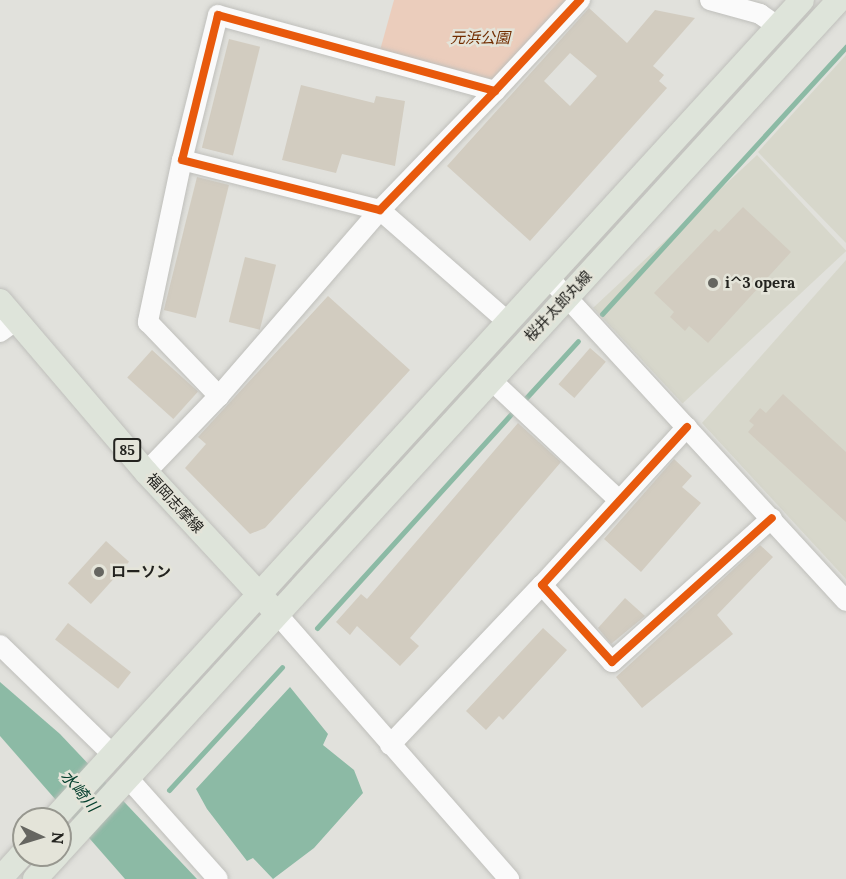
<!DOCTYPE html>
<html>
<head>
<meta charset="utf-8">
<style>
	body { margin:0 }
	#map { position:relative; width:846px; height:879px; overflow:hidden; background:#e1e1dc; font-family:Lora,"Noto Sans JP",serif }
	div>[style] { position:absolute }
	.built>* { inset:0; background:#d7d7cb; transform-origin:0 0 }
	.green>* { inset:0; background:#ebcdbc }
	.water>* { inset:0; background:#8cbaa5 }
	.stream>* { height:5px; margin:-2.5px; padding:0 2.5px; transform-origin:2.5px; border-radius:2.5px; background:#8cbaa5 }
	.building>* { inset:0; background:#d2ccc0; transform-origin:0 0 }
	.roads { filter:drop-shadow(0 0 2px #bfbfbb) drop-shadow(0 0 2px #bfbfbb) }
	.minor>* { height:20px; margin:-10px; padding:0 10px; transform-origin:10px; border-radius:10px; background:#fafafa }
	.major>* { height:24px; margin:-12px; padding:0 12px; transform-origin:12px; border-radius:12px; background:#dee4da }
	.cycleway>* { height:8px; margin:-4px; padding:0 4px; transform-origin:4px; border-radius:4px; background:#e8590c }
	.dots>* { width:16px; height:16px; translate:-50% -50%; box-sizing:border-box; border:3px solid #e4e4d9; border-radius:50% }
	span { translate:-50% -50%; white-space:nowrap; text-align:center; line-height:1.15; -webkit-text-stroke:5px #e4e4d9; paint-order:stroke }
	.shield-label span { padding:2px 4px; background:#e4e4d9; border:2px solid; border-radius:4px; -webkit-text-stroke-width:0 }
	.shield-label { font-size:14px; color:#23231f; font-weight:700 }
	.park-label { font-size:15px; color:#712d00; font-style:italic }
	.poi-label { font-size:15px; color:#23231f; font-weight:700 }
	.left { translate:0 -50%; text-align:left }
	.street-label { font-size:15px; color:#23231f }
	.water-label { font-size:16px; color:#05402e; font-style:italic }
	.north { position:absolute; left:12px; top:807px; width:60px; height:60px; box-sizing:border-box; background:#e4e4d9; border:2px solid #97978f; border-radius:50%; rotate:94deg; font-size:16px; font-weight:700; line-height:24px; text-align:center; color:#23231f }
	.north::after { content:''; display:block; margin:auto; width:21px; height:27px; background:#666661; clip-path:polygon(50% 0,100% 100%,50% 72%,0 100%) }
</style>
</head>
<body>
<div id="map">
	<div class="built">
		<i style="clip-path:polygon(846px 55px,846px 243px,758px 152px)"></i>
		<i style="left:757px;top:155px;width:131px;height:224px;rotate:47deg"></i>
		<i style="clip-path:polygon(846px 260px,846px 579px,702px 423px)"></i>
	</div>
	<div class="green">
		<i style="clip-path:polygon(394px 0,568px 0,495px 80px,379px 54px)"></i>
	</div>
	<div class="water">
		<i style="clip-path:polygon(0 682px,60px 734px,197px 879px,125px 879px,0 736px)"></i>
		<i style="clip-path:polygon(290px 687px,328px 734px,323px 745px,354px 770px,363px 793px,314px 848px,273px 879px,253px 858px,247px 861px,207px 809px,196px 789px)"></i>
	</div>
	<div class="stream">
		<i style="left:602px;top:314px;width:362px;rotate:-47.6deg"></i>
		<i style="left:526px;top:398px;width:77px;rotate:-47.6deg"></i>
		<i style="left:317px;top:628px;width:289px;rotate:-47.8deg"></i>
		<i style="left:169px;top:790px;width:167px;rotate:-47.4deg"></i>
	</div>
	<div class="building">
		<i style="clip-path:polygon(evenodd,589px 8px,627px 43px,655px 10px,695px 18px,653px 66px,664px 75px,659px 81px,667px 88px,530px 241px,447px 166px,589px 8px,570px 53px,597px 76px,570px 106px,544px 81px,570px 53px)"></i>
		<i style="left:229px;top:39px;width:32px;height:112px;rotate:14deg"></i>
		<i style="clip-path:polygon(301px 85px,374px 103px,376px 96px,405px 101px,395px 166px,342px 154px,336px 173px,282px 160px)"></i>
		<i style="left:197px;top:177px;width:33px;height:137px;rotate:14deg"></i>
		<i style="clip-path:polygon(743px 207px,791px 252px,708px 343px,689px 326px,685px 331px,670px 317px,674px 312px,654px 293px,715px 229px,719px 232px)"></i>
		<i style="left:245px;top:257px;width:32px;height:67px;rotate:14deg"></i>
		<i style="clip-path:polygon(328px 296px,410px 370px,265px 528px,250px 534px,185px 468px,206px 444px,198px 437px)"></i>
		<i style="left:590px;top:348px;width:21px;height:48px;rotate:41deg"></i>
		<i style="left:152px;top:350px;width:62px;height:37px;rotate:42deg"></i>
		<i style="clip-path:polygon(783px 394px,846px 452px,846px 522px,748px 432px,754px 425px,749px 421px,760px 408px,766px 413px)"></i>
		<i style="clip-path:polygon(518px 423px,561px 462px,410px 638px,419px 646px,400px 666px,357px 626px,350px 635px,336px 622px,361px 594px,367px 599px)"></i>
		<i style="clip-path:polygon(674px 459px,692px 476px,682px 487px,701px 503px,641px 572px,604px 539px)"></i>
		<i style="left:106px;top:541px;width:31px;height:57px;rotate:42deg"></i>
		<i style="clip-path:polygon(760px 545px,773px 557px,717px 615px,733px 634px,642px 708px,616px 677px)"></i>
		<i style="clip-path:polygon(625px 598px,645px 616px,611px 644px,598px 628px)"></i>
		<i style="left:68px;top:623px;width:80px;height:21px;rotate:38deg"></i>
		<i style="clip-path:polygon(543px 628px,567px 650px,503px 720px,499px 716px,486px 730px,466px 711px)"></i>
	</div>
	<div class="roads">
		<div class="minor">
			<i style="left:710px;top:0;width:52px;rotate:15.6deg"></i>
			<i style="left:760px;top:14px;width:21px;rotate:35deg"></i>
			<i style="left:495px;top:91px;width:287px;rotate:-164.7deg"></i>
			<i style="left:218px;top:15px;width:149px;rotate:103.9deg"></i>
			<i style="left:182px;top:160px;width:204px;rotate:14.2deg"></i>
			<i style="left:380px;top:210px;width:165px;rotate:-46deg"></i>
			<i style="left:495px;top:91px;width:125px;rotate:-47deg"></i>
			<i style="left:182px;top:160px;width:166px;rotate:101.9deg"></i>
			<i style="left:148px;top:322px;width:103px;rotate:46.2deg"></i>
			<i style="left:550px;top:279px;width:437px;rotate:47.4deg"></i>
			<i style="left:0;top:332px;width:19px;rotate:-36deg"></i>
			<i style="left:490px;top:379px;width:177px;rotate:43.2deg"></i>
			<i style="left:687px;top:427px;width:214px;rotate:132.5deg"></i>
			<i style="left:542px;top:585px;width:104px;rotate:47.7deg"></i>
			<i style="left:612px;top:662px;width:215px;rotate:-42deg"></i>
			<i style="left:146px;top:472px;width:105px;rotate:-46.2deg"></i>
			<i style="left:219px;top:396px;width:246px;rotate:-49.1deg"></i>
			<i style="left:380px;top:210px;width:171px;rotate:41.2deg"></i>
			<i style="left:278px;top:615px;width:351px;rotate:48.8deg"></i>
			<i style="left:0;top:645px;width:155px;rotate:44.2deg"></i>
			<i style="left:390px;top:745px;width:221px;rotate:-46.5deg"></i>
			<i style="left:128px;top:778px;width:135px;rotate:48.3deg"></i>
		</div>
		<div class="major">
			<i style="left:0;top:301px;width:225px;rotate:49.5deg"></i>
			<i style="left:146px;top:472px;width:183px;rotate:47.2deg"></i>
			<i style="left:54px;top:819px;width:1109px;rotate:-47.59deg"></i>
			<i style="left:60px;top:852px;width:1154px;rotate:-47.56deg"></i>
			<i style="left:0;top:879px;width:36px;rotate:-48deg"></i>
			<i style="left:35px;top:879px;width:33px;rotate:-47deg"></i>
		</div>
	</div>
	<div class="cycleway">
		<i style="left:495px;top:91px;width:287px;rotate:-164.7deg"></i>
		<i style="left:218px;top:15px;width:149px;rotate:103.9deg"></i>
		<i style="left:182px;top:160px;width:204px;rotate:14.2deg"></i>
		<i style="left:380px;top:210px;width:165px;rotate:-46deg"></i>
		<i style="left:495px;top:91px;width:125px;rotate:-47deg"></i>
		<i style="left:687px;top:427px;width:214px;rotate:132.5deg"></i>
		<i style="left:542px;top:585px;width:104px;rotate:47.7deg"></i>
		<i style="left:612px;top:662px;width:215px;rotate:-42deg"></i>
	</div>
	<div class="dots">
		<i style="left:713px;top:283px;background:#666661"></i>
		<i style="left:99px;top:572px;background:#666661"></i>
	</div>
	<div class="shield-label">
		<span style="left:127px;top:450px">85</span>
	</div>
	<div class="park-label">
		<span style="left:480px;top:38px">元浜公園</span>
	</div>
	<div class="poi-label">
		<span class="left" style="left:725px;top:283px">i^3 opera</span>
		<span class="left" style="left:111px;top:572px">ローソン</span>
	</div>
	<div class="street-label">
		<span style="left:558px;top:306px;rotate:-47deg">桜井太郎丸線</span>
		<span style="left:175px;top:503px;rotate:47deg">福岡志摩線</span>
	</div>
	<div class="water-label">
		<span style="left:80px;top:791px;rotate:50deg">水崎川</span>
	</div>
	<div class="north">N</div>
</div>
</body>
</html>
